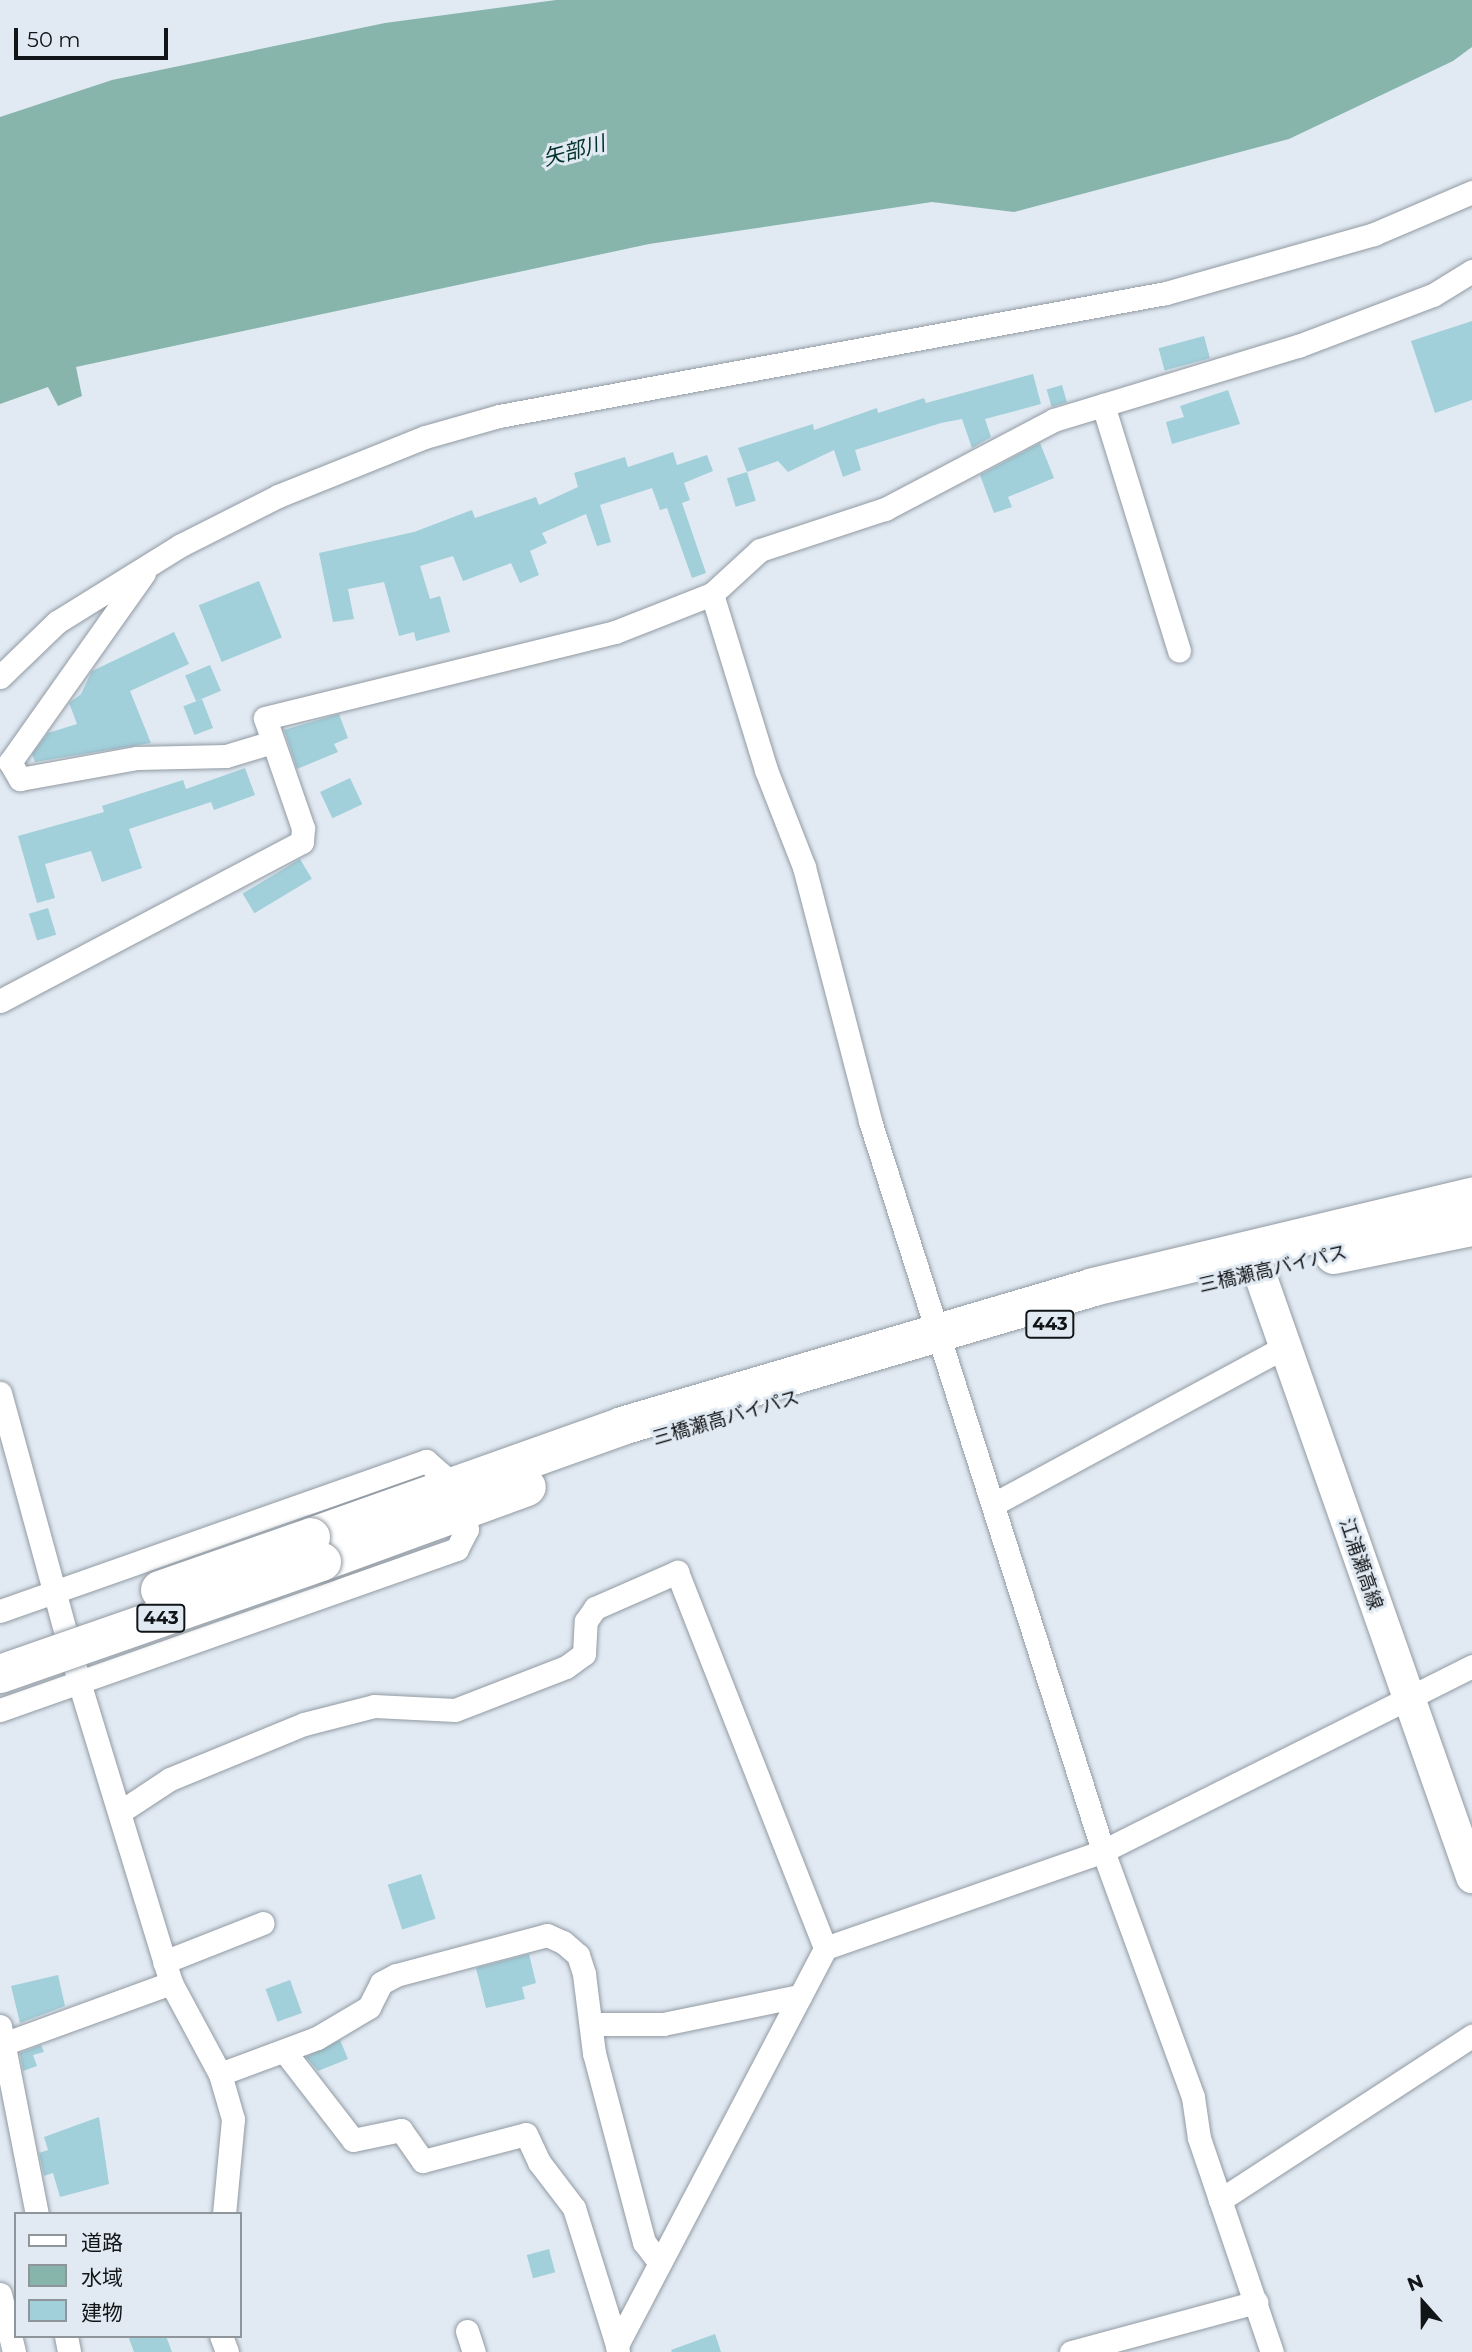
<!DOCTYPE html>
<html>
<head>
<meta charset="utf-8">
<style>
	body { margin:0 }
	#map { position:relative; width:1472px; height:2352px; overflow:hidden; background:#e1eaf3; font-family:Montserrat,"Noto Sans JP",sans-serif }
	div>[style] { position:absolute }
	.water>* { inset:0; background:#87b5ab }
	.building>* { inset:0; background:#a1cfda; transform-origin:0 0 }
	.roads { filter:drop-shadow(0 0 2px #929aa2) drop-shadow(0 0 2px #929aa2) }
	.minor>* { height:23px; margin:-11.5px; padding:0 11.5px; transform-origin:11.5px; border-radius:11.5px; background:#fff }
	.secondary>* { height:32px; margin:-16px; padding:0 16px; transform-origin:16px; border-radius:16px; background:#fff }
	.trunk>* { height:38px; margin:-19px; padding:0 19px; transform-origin:19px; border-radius:19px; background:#fff }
	.bridges { filter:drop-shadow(0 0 2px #929aa2) drop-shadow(0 0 2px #929aa2) }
	.trunk-bridge>* { height:38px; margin:-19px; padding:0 19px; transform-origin:19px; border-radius:19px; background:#fff }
	span { translate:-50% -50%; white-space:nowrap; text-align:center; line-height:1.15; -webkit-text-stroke:6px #e1eaf3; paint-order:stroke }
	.shield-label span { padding:2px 5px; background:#e1eaf3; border:2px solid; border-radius:5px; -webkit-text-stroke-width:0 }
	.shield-label { font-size:18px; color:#121518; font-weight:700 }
	.street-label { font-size:19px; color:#121518 }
	.water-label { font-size:21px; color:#03302a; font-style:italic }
	.legend { position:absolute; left:14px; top:2212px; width:228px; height:126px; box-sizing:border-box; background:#e1eaf3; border:2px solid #8e959b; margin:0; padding:9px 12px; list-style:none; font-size:21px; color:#121518 }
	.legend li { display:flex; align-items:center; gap:14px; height:35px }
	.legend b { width:35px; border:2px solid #8e959b }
	.north { position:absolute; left:1388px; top:2268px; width:70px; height:70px; -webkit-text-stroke:5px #e1eaf3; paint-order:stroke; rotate:339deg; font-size:19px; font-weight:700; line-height:28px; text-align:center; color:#121518 }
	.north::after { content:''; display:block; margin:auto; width:24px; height:32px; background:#121518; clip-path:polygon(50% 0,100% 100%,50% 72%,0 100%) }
	.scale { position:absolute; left:14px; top:28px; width:154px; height:32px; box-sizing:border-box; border:4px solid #121518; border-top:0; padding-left:9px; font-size:21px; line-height:24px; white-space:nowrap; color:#121518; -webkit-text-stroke:5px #e1eaf3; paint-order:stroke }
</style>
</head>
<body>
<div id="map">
	<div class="water">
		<i style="clip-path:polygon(556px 0,1472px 0,1472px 47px,1453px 61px,1289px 139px,1014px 212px,932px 202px,649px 244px,76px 367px,82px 396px,58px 406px,48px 387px,0 404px,0 117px,112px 80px,385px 23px)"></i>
	</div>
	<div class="building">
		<i style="clip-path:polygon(1472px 321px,1472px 400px,1435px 413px,1411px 341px)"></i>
		<i style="left:1204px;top:336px;width:23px;height:47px;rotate:75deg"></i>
		<i style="clip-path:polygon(1033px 374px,1041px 404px,985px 419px,991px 437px,972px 448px,962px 419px,941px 423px,855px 450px,861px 470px,843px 477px,834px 450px,788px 472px,778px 461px,747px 472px,738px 448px,813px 424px,814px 430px,877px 408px,878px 413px,924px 398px,926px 403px)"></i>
		<i style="left:1062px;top:385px;width:18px;height:16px;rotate:74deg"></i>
		<i style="clip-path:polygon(1228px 390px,1240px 424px,1172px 444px,1166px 422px,1184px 417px,1180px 406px)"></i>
		<i style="clip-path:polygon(1040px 443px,1054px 478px,1008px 497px,1012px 507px,994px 513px,980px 475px)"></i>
		<i style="clip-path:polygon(673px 452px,677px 465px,707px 455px,713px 471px,684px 483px,690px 500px,682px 503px,706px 573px,692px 578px,667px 508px,660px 510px,652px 488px,600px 505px,611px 542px,597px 546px,586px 514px,542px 533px,547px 543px,530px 551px,539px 575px,520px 583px,511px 563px,463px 581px,453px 556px,420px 566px,430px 599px,440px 596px,450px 632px,416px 641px,414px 632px,399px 636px,384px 582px,348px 589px,354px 619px,333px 622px,319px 553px,414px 532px,472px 510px,475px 518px,536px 497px,539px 505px,578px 487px,574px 473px,625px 457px,628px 467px)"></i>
		<i style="left:747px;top:472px;width:30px;height:21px;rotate:73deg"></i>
		<i style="left:259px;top:581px;width:61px;height:65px;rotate:68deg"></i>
		<i style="clip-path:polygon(174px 632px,189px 664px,130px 691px,151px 743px,35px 762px,32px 754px,48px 733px,77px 724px,69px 703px,81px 694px,92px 671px)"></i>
		<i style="left:210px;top:665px;width:28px;height:27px;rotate:67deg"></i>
		<i style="left:202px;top:699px;width:31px;height:20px;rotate:69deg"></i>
		<i style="clip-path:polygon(339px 714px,348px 738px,334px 744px,338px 752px,297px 769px,284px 730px)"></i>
		<i style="clip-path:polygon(245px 768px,255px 795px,214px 810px,211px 802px,129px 829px,142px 868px,102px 882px,91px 851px,45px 864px,55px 898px,37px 903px,18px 836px,104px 812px,102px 806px,183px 780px,186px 789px)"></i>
		<i style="left:350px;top:778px;width:29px;height:33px;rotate:65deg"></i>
		<i style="left:300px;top:859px;width:23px;height:67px;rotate:59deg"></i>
		<i style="left:48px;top:908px;width:28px;height:20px;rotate:73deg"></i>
		<i style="left:421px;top:1874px;width:47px;height:35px;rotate:72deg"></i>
		<i style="clip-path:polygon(529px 1954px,536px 1983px,522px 1987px,525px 1999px,486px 2008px,476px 1968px)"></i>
		<i style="clip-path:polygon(58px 1975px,65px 2006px,20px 2023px,11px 1986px)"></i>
		<i style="left:290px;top:1980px;width:35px;height:26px;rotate:70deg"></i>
		<i style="clip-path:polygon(340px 2040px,348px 2059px,318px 2071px,306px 2057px)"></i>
		<i style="clip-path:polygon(41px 2045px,44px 2052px,33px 2055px,37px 2066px,23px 2071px,20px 2053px)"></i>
		<i style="clip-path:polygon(99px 2117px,109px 2184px,60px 2197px,53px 2173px,44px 2176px,39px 2153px,48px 2150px,44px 2137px)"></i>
		<i style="left:549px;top:2249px;width:24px;height:23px;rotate:75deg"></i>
		<i style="clip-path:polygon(715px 2334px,721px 2352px,672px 2352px,671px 2350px)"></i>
		<i style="clip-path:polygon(128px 2336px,166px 2336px,172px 2352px,134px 2352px)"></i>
	</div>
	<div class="roads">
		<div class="minor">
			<i style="left:1103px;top:405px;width:257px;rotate:72.8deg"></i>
			<i style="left:144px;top:573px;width:232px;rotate:125.3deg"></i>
			<i style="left:10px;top:762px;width:20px;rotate:60deg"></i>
			<i style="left:20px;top:779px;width:119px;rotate:-10.2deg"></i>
			<i style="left:137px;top:758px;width:89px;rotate:-1.3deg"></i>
			<i style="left:226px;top:756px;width:45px;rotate:-16.8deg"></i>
			<i style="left:712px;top:594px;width:184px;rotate:72.9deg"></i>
			<i style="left:766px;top:770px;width:104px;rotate:68.6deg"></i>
			<i style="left:804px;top:867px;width:262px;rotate:75.4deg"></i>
			<i style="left:870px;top:1121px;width:766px;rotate:72.3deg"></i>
			<i style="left:1103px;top:1851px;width:262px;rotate:69.9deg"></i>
			<i style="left:1193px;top:2097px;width:41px;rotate:81.7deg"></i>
			<i style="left:1199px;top:2138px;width:226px;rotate:71.2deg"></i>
			<i style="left:0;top:677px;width:79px;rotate:-44deg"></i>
			<i style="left:57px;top:622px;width:146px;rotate:-31.8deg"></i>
			<i style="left:181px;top:545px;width:109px;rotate:-26.8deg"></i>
			<i style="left:278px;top:496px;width:158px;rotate:-21.9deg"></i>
			<i style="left:425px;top:437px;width:77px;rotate:-15.8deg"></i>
			<i style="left:499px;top:416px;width:678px;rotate:-10.45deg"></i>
			<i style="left:1166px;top:293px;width:216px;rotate:-15.8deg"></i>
			<i style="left:1374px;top:234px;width:107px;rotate:-23.2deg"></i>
			<i style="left:0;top:1001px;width:341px;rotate:-27.8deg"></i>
			<i style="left:302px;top:842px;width:14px;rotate:-86deg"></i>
			<i style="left:303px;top:828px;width:116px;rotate:-109.1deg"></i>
			<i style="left:265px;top:718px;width:360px;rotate:-13.8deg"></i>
			<i style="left:615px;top:632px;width:104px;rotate:-21.4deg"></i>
			<i style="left:712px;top:594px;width:65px;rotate:-42.5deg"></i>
			<i style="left:760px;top:550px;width:132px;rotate:-18.2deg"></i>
			<i style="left:885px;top:509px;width:191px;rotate:-27.8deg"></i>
			<i style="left:1054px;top:420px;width:255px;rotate:-16.9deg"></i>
			<i style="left:1298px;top:346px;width:144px;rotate:-20.7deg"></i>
			<i style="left:1433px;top:295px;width:46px;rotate:-31.6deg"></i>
			<i style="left:0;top:1393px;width:300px;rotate:74.7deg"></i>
			<i style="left:79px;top:1682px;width:315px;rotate:73deg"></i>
			<i style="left:171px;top:1983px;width:103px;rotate:61.7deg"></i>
			<i style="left:220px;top:2074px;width:47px;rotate:73.9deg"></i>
			<i style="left:233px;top:2119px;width:95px;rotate:95.4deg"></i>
			<i style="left:994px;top:1504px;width:330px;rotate:-28.4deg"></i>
			<i style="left:0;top:1611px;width:452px;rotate:-19.4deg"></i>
			<i style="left:426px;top:1461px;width:20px;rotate:41deg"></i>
			<i style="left:441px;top:1474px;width:61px;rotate:64.7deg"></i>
			<i style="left:467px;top:1529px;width:22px;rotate:117deg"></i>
			<i style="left:457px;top:1549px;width:485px;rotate:160.6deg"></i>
			<i style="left:120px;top:1812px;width:60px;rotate:-33.4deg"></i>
			<i style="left:170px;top:1779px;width:145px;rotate:-22.3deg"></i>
			<i style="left:304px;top:1724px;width:72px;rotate:-14.4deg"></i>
			<i style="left:374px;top:1706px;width:81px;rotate:2.8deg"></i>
			<i style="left:455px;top:1710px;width:119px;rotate:-21.2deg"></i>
			<i style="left:566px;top:1667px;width:22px;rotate:-36deg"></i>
			<i style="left:584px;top:1654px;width:33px;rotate:-87deg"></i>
			<i style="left:586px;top:1621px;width:16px;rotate:-55deg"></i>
			<i style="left:595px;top:1608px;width:90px;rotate:-23.7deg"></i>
			<i style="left:677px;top:1572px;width:404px;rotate:68.5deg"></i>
			<i style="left:164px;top:1962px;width:106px;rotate:-21.5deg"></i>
			<i style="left:591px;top:2024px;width:72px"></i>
			<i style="left:663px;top:2024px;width:140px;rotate:-11.6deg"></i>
			<i style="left:0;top:2026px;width:192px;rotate:78.9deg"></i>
			<i style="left:3px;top:2044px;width:179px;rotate:-20deg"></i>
			<i style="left:285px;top:2052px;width:111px;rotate:52.3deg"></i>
			<i style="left:353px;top:2140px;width:49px;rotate:-11.8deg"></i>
			<i style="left:401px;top:2130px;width:38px;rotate:55deg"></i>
			<i style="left:423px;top:2161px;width:106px;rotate:-14.7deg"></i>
			<i style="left:526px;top:2134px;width:31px;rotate:65deg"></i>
			<i style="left:539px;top:2162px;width:58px;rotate:52.7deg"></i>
			<i style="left:574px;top:2208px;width:144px;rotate:72.6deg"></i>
			<i style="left:220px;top:2074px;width:103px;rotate:-20.4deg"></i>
			<i style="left:317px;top:2038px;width:61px;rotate:-30.8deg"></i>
			<i style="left:369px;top:2007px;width:27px;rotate:-63deg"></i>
			<i style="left:381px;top:1983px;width:17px;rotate:-28deg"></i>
			<i style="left:396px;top:1975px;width:156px;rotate:-14.8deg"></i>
			<i style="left:547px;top:1935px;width:17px;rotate:24deg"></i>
			<i style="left:563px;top:1942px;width:20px;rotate:41deg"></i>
			<i style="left:578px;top:1955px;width:20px;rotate:72deg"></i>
			<i style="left:584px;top:1974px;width:80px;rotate:82.8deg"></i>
			<i style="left:594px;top:2053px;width:196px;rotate:75.2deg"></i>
			<i style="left:644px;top:2242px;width:26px;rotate:53deg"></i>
			<i style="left:1220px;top:2200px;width:301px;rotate:-33.1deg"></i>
			<i style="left:0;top:2294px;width:60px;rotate:76.4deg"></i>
			<i style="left:467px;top:2331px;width:22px;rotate:72deg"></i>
			<i style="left:66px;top:2336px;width:16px;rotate:79deg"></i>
			<i style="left:221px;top:2336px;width:17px;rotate:69deg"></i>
			<i style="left:618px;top:2352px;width:7px;rotate:-98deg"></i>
			<i style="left:617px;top:2345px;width:448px;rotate:-62.3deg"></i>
			<i style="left:825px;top:1948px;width:294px;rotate:-19.2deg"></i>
			<i style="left:1103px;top:1851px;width:413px;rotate:-26.6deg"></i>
			<i style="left:1071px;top:2352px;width:192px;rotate:-15.1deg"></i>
		</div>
		<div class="secondary">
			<i style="left:1251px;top:1249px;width:666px;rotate:70.61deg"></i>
		</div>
		<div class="trunk">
			<i style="left:1334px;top:1255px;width:141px;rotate:-11.5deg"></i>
			<i style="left:311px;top:1537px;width:330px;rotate:-19.6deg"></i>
			<i style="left:622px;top:1426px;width:491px;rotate:-16.4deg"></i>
			<i style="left:1093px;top:1287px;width:390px;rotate:-13.4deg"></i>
			<i style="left:322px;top:1562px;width:218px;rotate:-20.1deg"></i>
		</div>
	</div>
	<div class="bridges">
		<div class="trunk-bridge">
			<i style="left:160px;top:1590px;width:160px;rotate:-19.3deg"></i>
			<i style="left:0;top:1674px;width:341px;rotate:-19.2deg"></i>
		</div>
	</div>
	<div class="shield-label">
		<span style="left:1050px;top:1324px">443</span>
		<span style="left:161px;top:1618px">443</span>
	</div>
	<div class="street-label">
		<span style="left:1273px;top:1269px;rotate:-13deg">三橋瀬高バイパス</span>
		<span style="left:726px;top:1418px;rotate:-16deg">三橋瀬高バイパス</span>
		<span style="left:1361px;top:1564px;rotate:71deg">江浦瀬高線</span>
	</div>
	<div class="water-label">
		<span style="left:574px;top:151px;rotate:-15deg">矢部川</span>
	</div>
	<ul class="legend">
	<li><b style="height:9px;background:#fff"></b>道路</li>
	<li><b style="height:19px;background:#87b5ab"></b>水域</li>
	<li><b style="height:19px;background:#a1cfda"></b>建物</li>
	</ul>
	<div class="north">N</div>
	<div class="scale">50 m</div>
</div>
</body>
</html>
